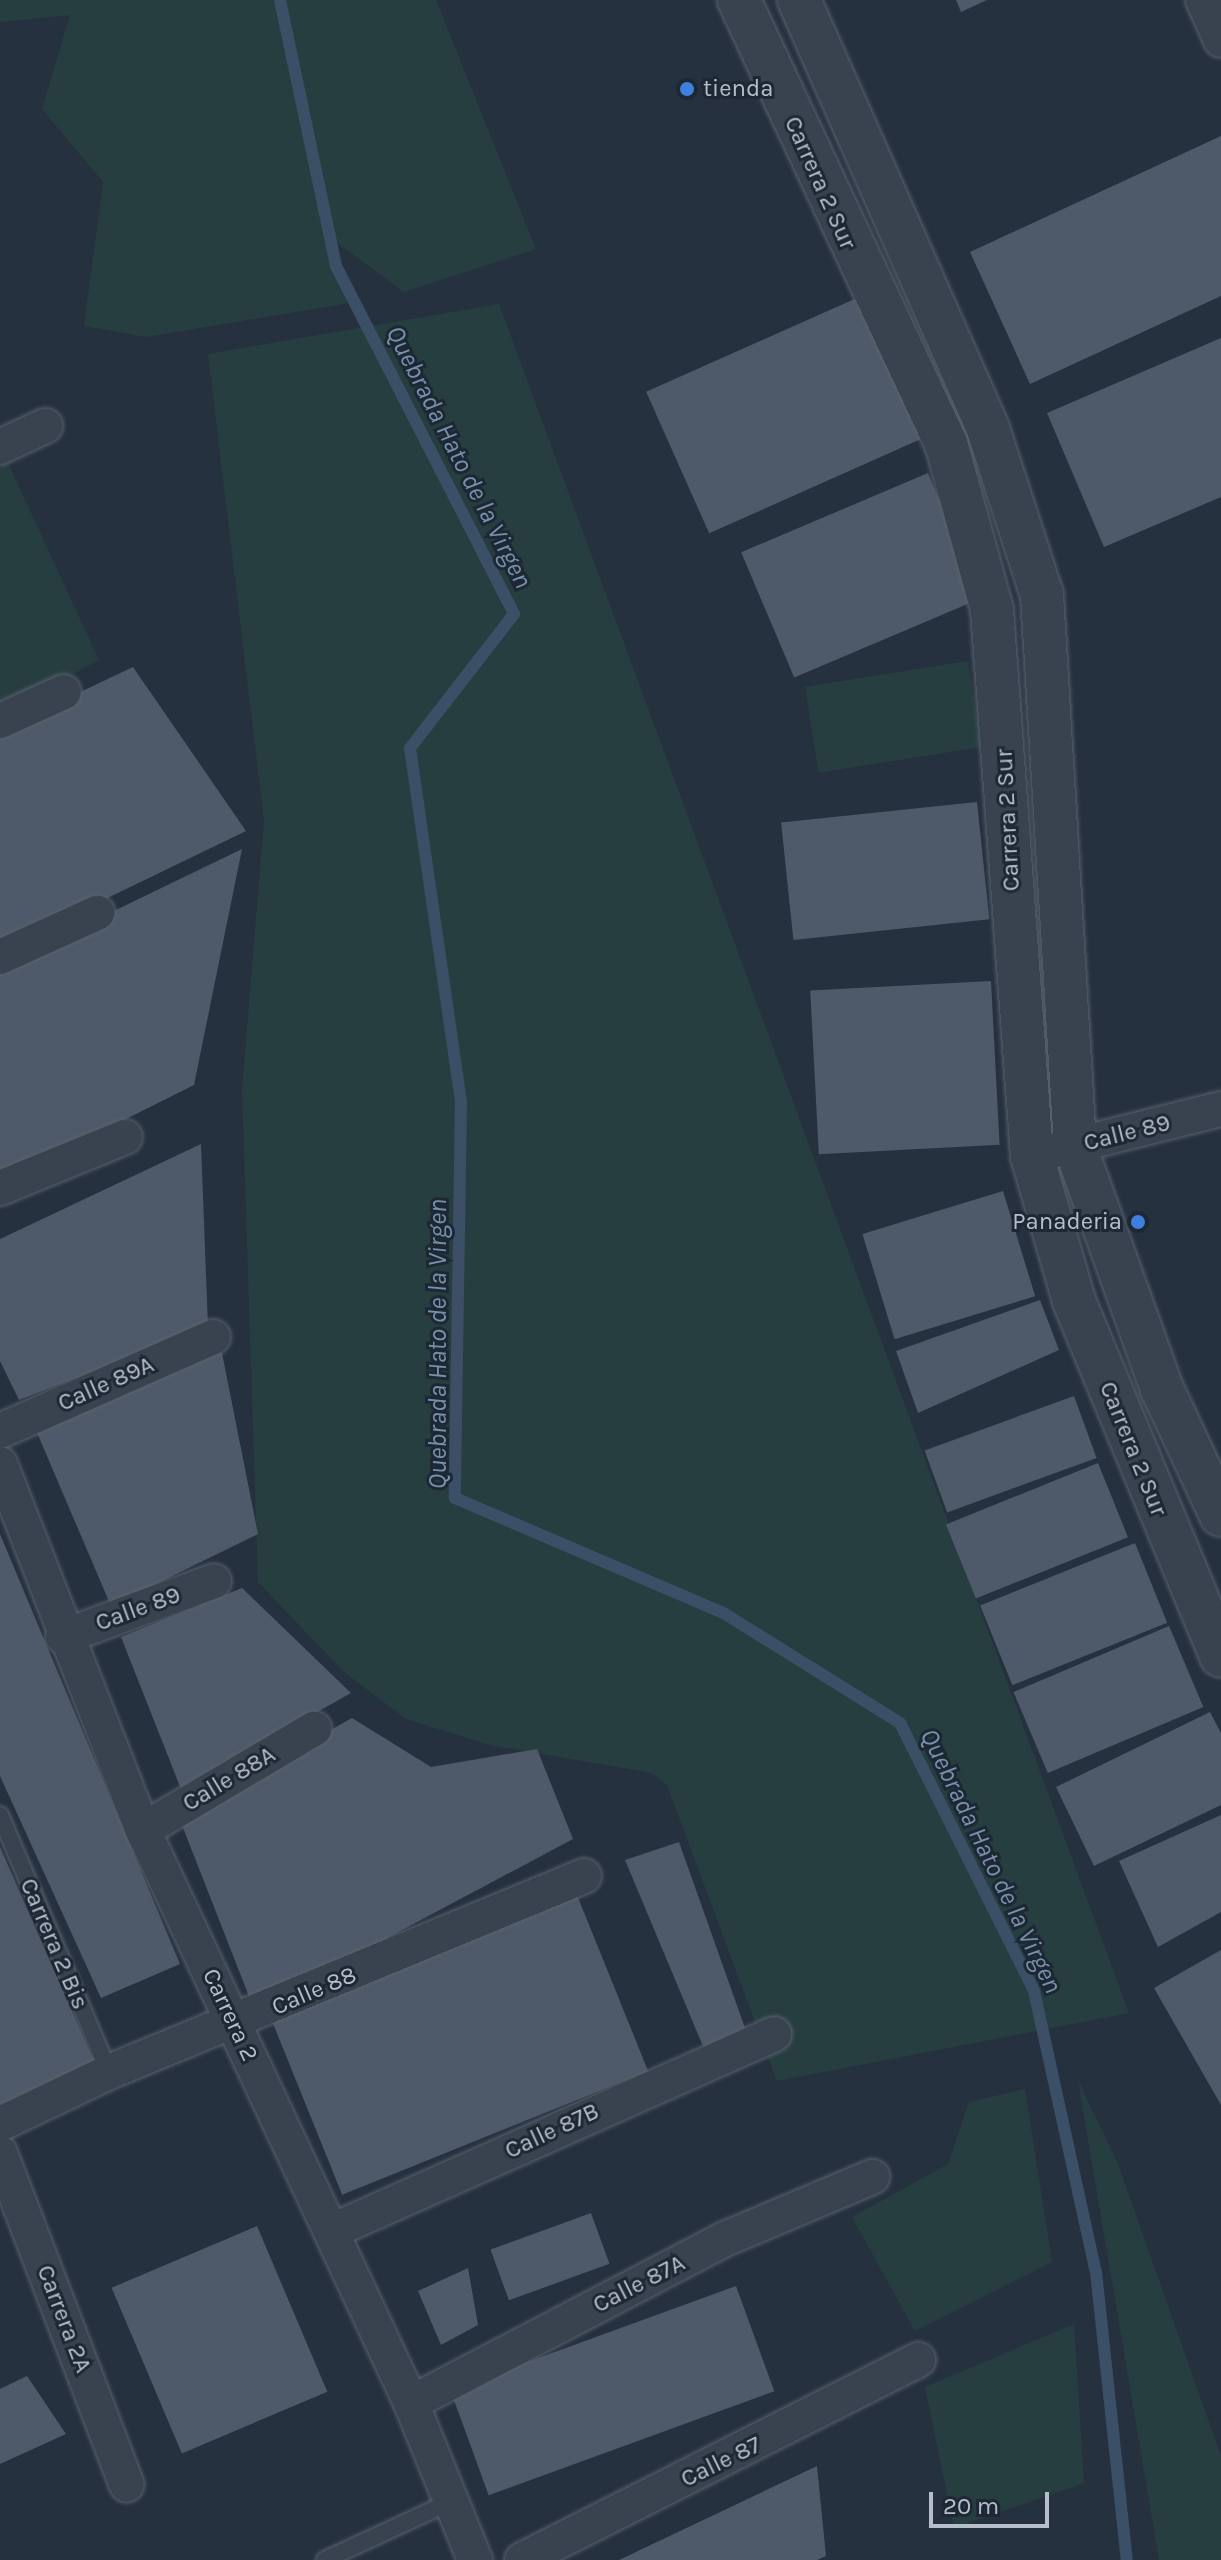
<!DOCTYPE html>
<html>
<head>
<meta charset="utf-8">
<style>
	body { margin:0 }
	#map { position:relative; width:1221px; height:2560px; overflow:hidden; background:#25313f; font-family:Karla,sans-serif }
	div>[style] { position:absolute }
	.green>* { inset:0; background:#273e40; transform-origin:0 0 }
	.stream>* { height:12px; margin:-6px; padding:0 6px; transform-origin:6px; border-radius:6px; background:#3b5067 }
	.building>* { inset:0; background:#4e5a69; transform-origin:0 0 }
	.roads { filter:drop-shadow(0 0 2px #57616c) drop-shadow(0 0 2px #57616c) }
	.service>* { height:16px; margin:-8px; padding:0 8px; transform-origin:8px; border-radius:8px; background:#39434f }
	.minor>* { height:34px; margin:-17px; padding:0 17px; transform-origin:17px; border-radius:17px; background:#39434f }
	.tertiary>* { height:42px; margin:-21px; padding:0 21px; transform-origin:21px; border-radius:21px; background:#39434f }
	.dots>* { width:22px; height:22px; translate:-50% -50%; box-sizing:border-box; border:4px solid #1e2834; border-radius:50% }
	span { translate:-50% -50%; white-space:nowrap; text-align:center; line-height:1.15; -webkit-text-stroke:6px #1e2834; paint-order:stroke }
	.poi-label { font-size:24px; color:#b6bec9 }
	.left { translate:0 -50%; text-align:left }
	.right { translate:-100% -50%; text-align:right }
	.street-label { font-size:24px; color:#b6bec9 }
	.water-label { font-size:26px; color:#7790ab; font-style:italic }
	.scale { position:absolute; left:929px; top:2492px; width:120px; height:36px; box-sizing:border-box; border:4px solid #b6bec9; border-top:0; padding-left:10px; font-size:24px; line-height:28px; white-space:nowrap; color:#b6bec9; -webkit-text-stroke:6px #1e2834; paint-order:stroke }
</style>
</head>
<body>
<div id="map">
	<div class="green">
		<i style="clip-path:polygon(0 0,436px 0,536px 249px,404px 292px,332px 239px,355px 302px,146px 337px,84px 326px,103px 182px,42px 109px,70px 15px,0 22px)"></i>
		<i style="clip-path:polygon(499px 304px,1129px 2013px,777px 2081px,667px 1785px,652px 1773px,490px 1745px,406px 1719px,344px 1672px,258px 1582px,242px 1089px,264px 821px,208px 354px)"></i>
		<i style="clip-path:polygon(8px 463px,99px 660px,0 713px,0 466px)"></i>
		<i style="left:968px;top:661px;width:87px;height:165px;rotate:81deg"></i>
		<i style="clip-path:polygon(1078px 2080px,1118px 2164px,1221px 2456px,1221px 2560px,1159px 2560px)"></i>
		<i style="clip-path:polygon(1025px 2089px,1052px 2262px,915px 2331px,852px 2217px,948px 2164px,969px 2102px)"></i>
		<i style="clip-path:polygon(1074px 2324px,1084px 2483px,954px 2528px,925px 2387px)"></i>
	</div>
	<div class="stream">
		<i style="left:280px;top:0;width:272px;rotate:78.1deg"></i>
		<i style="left:336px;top:266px;width:391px;rotate:62.9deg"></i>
		<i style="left:514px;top:614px;width:170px;rotate:127.8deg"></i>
		<i style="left:410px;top:748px;width:357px;rotate:81.8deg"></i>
		<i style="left:461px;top:1101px;width:397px;rotate:90.9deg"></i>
		<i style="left:455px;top:1498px;width:294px;rotate:23.2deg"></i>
		<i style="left:725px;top:1614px;width:206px;rotate:31.9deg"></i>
		<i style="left:900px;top:1723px;width:300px;rotate:63.4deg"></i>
		<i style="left:1034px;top:1991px;width:288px;rotate:77.6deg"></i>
		<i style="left:1096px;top:2272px;width:290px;rotate:83.9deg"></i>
	</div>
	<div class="building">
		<i style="clip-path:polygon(956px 0,987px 0,961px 12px)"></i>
		<i style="clip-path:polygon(1221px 136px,1221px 296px,1030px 384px,970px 252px)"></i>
		<i style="left:859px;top:297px;width:155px;height:233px;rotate:66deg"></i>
		<i style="clip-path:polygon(1221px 338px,1221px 497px,1104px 547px,1047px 413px)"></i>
		<i style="left:928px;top:473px;width:136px;height:203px;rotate:67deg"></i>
		<i style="clip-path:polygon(133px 667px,246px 831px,0 950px,0 730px)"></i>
		<i style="left:977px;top:802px;width:118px;height:197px;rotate:84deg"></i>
		<i style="clip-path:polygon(242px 849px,194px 1085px,0 1182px,0 966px)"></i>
		<i style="left:991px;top:981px;width:164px;height:181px;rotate:87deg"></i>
		<i style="clip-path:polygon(201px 1144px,208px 1327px,19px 1400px,0 1361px,0 1239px)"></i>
		<i style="left:1003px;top:1191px;width:110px;height:147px;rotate:73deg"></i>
		<i style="clip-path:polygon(1040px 1300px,1059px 1350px,918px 1413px,896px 1351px)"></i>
		<i style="clip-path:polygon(220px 1343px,258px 1534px,111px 1606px,32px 1421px)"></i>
		<i style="left:1074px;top:1396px;width:66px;height:159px;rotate:70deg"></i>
		<i style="left:1098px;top:1463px;width:80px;height:164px;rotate:68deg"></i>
		<i style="clip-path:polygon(0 1534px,180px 1964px,101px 1998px,0 1776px)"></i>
		<i style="left:1135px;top:1543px;width:86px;height:167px;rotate:68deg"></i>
		<i style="clip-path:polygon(242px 1588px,351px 1693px,181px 1789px,121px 1637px)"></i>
		<i style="left:1169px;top:1626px;width:88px;height:169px;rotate:67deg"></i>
		<i style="clip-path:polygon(1210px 1712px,1221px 1733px,1221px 1805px,1094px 1866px,1056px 1787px)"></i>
		<i style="clip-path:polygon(352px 1718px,431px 1767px,537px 1749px,573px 1839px,254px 2009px,178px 1815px)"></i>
		<i style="clip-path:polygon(1221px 1815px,1221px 1912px,1158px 1947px,1119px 1861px)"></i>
		<i style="clip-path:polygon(679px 1842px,745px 2028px,705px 2051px,625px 1860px)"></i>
		<i style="clip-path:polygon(0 1847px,97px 2068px,0 2122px)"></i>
		<i style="left:577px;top:1895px;width:190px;height:330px;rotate:68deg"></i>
		<i style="clip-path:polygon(1221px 1950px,1221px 2105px,1154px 1988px)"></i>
		<i style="left:591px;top:2213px;width:54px;height:107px;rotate:70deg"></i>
		<i style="left:257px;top:2226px;width:180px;height:158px;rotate:67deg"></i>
		<i style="clip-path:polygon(468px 2268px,478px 2325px,441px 2345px,418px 2291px)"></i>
		<i style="left:736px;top:2286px;width:112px;height:304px;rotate:70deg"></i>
		<i style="clip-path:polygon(27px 2376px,66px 2434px,0 2464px,0 2389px)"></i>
		<i style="clip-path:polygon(817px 2466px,826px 2556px,817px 2560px,619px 2560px)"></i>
	</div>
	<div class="roads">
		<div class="service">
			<i style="left:0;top:1815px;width:279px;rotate:67deg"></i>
			<i style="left:325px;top:2560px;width:138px;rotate:-24.9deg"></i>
		</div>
		<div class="minor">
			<i style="left:1203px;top:0;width:44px;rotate:65.8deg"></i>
			<i style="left:0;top:447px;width:50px;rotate:-25deg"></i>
			<i style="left:0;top:721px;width:70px;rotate:-24.4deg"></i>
			<i style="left:0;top:957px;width:107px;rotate:-24.4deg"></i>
			<i style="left:1032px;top:1156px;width:195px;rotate:-14deg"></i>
			<i style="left:0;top:1188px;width:135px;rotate:-22.2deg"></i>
			<i style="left:0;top:1431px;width:233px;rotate:-23.8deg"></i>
			<i style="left:0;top:1464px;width:393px;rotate:68.7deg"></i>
			<i style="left:143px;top:1830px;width:633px;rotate:64.93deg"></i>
			<i style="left:411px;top:2403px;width:170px;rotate:67.8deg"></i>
			<i style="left:63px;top:1637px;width:161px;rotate:-20.3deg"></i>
			<i style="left:143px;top:1830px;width:199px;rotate:-30.6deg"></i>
			<i style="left:0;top:2124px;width:121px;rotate:-25.5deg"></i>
			<i style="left:109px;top:2072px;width:514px;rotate:-22.42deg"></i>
			<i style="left:0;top:2153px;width:355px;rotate:69.1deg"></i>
			<i style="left:332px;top:2231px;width:484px;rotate:-24deg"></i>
			<i style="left:411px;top:2403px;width:354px;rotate:-27.6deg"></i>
			<i style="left:725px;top:2239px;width:160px;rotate:-22.9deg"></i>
			<i style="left:522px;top:2560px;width:444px;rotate:-26.8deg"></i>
		</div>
		<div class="tertiary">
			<i style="left:739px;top:0;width:489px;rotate:65deg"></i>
			<i style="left:946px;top:443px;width:173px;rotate:74.6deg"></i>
			<i style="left:992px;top:610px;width:547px;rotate:85.81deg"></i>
			<i style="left:1032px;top:1156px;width:151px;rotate:73.8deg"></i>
			<i style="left:1074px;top:1301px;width:384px;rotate:67.5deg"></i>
			<i style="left:799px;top:0;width:469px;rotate:66.2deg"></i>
			<i style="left:988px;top:429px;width:175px;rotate:72deg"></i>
			<i style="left:1042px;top:595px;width:552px;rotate:86.57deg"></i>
			<i style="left:1075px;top:1146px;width:258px;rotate:70.3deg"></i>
			<i style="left:1162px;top:1389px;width:139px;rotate:64.9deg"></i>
		</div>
	</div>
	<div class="dots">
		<i style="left:687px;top:89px;background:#3f7fe0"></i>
		<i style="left:1138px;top:1222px;background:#3f7fe0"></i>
	</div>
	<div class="poi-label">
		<span class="left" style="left:703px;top:89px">tienda</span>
		<span class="right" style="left:1122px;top:1222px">Panaderia</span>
	</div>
	<div class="street-label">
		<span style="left:820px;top:183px;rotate:66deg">Carrera 2 Sur</span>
		<span style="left:1008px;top:820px;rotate:-93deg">Carrera 2 Sur</span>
		<span style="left:1127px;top:1133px;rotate:-14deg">Calle 89</span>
		<span style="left:106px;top:1384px;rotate:-24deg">Calle 89A</span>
		<span style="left:1133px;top:1449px;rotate:68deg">Carrera 2 Sur</span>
		<span style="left:138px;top:1609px;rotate:-20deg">Calle 89</span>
		<span style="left:229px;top:1779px;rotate:-31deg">Calle 88A</span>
		<span style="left:54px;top:1944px;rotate:67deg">Carrera 2 Bis</span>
		<span style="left:314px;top:1991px;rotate:-23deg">Calle 88</span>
		<span style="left:230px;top:2015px;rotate:65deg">Carrera 2</span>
		<span style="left:552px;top:2131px;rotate:-25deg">Calle 87B</span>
		<span style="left:639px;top:2284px;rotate:-27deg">Calle 87A</span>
		<span style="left:64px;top:2319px;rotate:69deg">Carrera 2A</span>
		<span style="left:721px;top:2462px;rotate:-26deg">Calle 87</span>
	</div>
	<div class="water-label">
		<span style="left:459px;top:457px;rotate:63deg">Quebrada Hato de la Virgen</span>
		<span style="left:438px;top:1344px;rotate:-90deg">Quebrada Hato de la Virgen</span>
		<span style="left:991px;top:1861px;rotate:64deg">Quebrada Hato de la Virgen</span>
	</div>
	<div class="scale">20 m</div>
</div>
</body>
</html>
